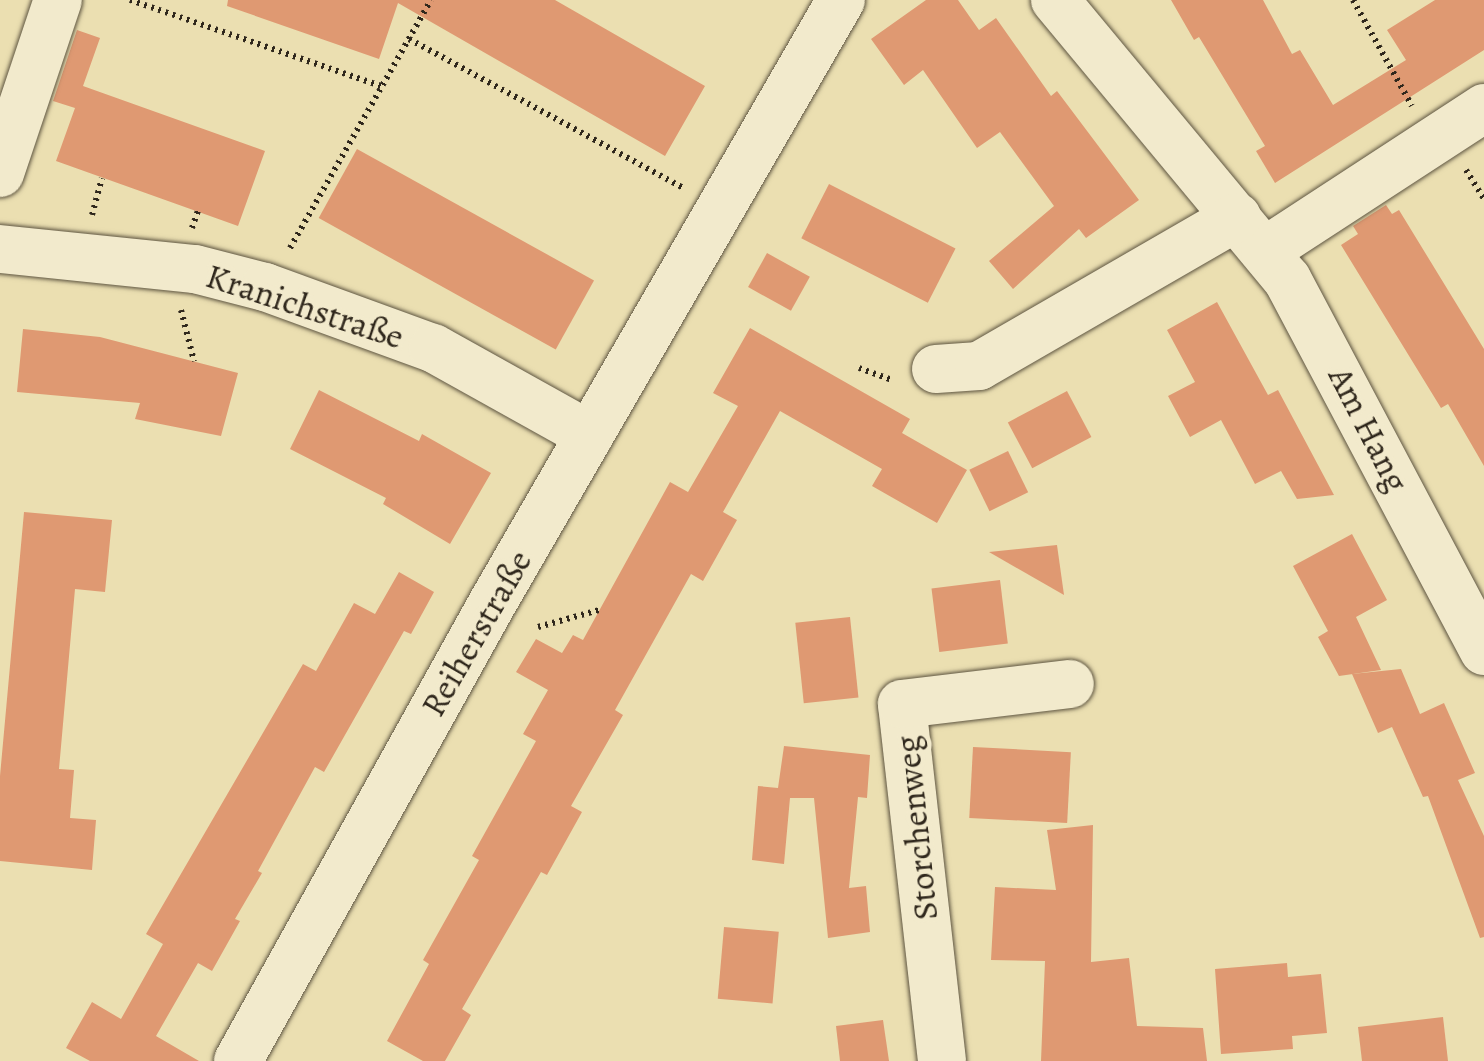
<!DOCTYPE html>
<html>
<head>
<meta charset="utf-8">
<style>
	body { margin:0 }
	#map { position:relative; width:1484px; height:1061px; overflow:hidden; background:#ebdfb1; font-family:Alegreya,serif }
	div>[style] { position:absolute }
	.building>* { inset:0; background:#df9972; transform-origin:0 0 }
	.path>* { height:6px; margin-top:-3px; transform-origin:0; background:repeating-linear-gradient(90deg,#2f271c 0 2.5px,transparent 0 7.5px) }
	.roads { filter:drop-shadow(0 0 2px #5e5541) drop-shadow(0 0 2px #5e5541) }
	.minor>* { height:48px; margin:-24px; padding:0 24px; transform-origin:24px; border-radius:24px; background:#f2eacc }
	span { translate:-50% -50%; white-space:nowrap; text-align:center; line-height:1.15; -webkit-text-stroke:9px #f2eacc; paint-order:stroke }
	.street-label { font-size:35px; color:#2f271c }
</style>
</head>
<body>
<div id="map">
	<div class="building">
		<i style="clip-path:polygon(228px 0,555px 0,705px 86px,665px 156px,398px 3px,379px 59px,227px 6px)"></i>
		<i style="clip-path:polygon(926px 0,958px 0,979px 30px,996px 18px,1051px 96px,1057px 91px,1139px 200px,1086px 238px,1079px 229px,1013px 289px,989px 261px,1054px 206px,1000px 132px,977px 148px,923px 70px,904px 85px,871px 39px)"></i>
		<i style="clip-path:polygon(1171px 0,1263px 0,1292px 54px,1300px 50px,1333px 105px,1406px 60px,1387px 30px,1435px 0,1484px 0,1484px 50px,1275px 183px,1256px 151px,1265px 146px,1199px 37px,1194px 40px)"></i>
		<i style="clip-path:polygon(77px 30px,100px 38px,83px 86px,265px 151px,238px 226px,56px 161px,75px 108px,53px 101px)"></i>
		<i style="left:357px;top:149px;width:271px;height:79px;rotate:29deg"></i>
		<i style="left:829px;top:184px;width:142px;height:61px;rotate:27deg"></i>
		<i style="clip-path:polygon(1386px 205px,1392px 214px,1399px 210px,1484px 349px,1484px 466px,1448px 404px,1441px 408px,1341px 245px,1358px 234px,1353px 226px)"></i>
		<i style="left:767px;top:253px;width:49px;height:39px;rotate:29deg"></i>
		<i style="clip-path:polygon(1217px 302px,1268px 395px,1278px 390px,1334px 495px,1297px 499px,1281px 471px,1255px 484px,1221px 420px,1190px 437px,1168px 396px,1195px 382px,1167px 330px)"></i>
		<i style="clip-path:polygon(750px 328px,910px 419px,902px 433px,967px 470px,937px 523px,872px 486px,882px 469px,780px 411px,723px 512px,737px 520px,703px 581px,691px 574px,615px 710px,623px 715px,571px 806px,582px 812px,547px 875px,541px 872px,462px 1009px,471px 1015px,445px 1061px,423px 1061px,387px 1041px,429px 964px,423px 960px,479px 860px,472px 856px,536px 741px,523px 734px,548px 690px,516px 672px,536px 639px,562px 653px,573px 635px,583px 640px,670px 482px,688px 492px,738px 406px,713px 393px)"></i>
		<i style="clip-path:polygon(23px 329px,100px 337px,238px 373px,221px 436px,135px 419px,140px 403px,17px 392px)"></i>
		<i style="clip-path:polygon(319px 390px,419px 441px,422px 434px,491px 473px,450px 544px,383px 504px,386px 498px,290px 449px)"></i>
		<i style="left:1067px;top:391px;width:52px;height:67px;rotate:62deg"></i>
		<i style="left:1008px;top:451px;width:46px;height:43px;rotate:64deg"></i>
		<i style="clip-path:polygon(24px 512px,112px 520px,105px 592px,75px 589px,59px 769px,74px 770px,70px 818px,96px 820px,92px 870px,0 861px,0 776px)"></i>
		<i style="clip-path:polygon(1352px 534px,1387px 600px,1356px 617px,1381px 670px,1339px 676px,1318px 637px,1328px 631px,1293px 566px)"></i>
		<i style="clip-path:polygon(1057px 545px,1064px 595px,989px 552px)"></i>
		<i style="clip-path:polygon(399px 572px,434px 592px,411px 634px,404px 631px,324px 772px,315px 767px,258px 871px,262px 873px,235px 919px,240px 921px,212px 971px,198px 963px,156px 1036px,199px 1061px,90px 1061px,66px 1048px,92px 1002px,121px 1019px,163px 944px,146px 934px,303px 664px,316px 671px,354px 603px,375px 614px)"></i>
		<i style="left:1000px;top:580px;width:64px;height:69px;rotate:83deg"></i>
		<i style="left:850px;top:617px;width:81px;height:55px;rotate:84deg"></i>
		<i style="clip-path:polygon(1401px 669px,1420px 714px,1444px 703px,1475px 773px,1458px 780px,1484px 836px,1484px 937px,1480px 938px,1428px 796px,1423px 797px,1392px 727px,1378px 733px,1352px 674px)"></i>
		<i style="clip-path:polygon(784px 746px,870px 755px,867px 798px,858px 797px,849px 888px,866px 886px,870px 932px,828px 938px,814px 798px,790px 798px,784px 864px,752px 860px,758px 786px,778px 788px)"></i>
		<i style="left:973px;top:747px;width:98px;height:71px;rotate:3deg"></i>
		<i style="clip-path:polygon(1093px 825px,1091px 962px,1129px 958px,1137px 1026px,1203px 1028px,1207px 1061px,1041px 1061px,1045px 961px,991px 960px,995px 887px,1056px 890px,1047px 830px)"></i>
		<i style="left:724px;top:927px;width:55px;height:72px;rotate:5deg"></i>
		<i style="clip-path:polygon(1287px 963px,1288px 977px,1321px 974px,1327px 1033px,1292px 1036px,1293px 1049px,1221px 1054px,1215px 969px)"></i>
		<i style="clip-path:polygon(1443px 1017px,1448px 1061px,1362px 1061px,1358px 1027px)"></i>
		<i style="clip-path:polygon(883px 1020px,889px 1061px,840px 1061px,836px 1026px)"></i>
	</div>
	<div class="path">
		<i style="left:130px;top:0;width:268px;rotate:18.9deg"></i>
		<i style="left:1353px;top:0;width:121px;rotate:60.9deg"></i>
		<i style="left:409px;top:39px;width:314px;rotate:28.5deg"></i>
		<i style="left:1466px;top:170px;width:34px;rotate:58deg"></i>
		<i style="left:92px;top:215px;width:38px;rotate:-75deg"></i>
		<i style="left:192px;top:228px;width:18px;rotate:-71deg"></i>
		<i style="left:290px;top:248px;width:285px;rotate:-60.4deg"></i>
		<i style="left:181px;top:310px;width:53px;rotate:75.7deg"></i>
		<i style="left:859px;top:368px;width:37px;rotate:20deg"></i>
		<i style="left:538px;top:627px;width:63px;rotate:-15.6deg"></i>
	</div>
	<div class="roads">
		<div class="minor">
			<i style="left:1055px;top:0;width:363px;rotate:50.3deg"></i>
			<i style="left:1287px;top:279px;width:421px;rotate:62.1deg"></i>
			<i style="left:0;top:173px;width:182px;rotate:-71.5deg"></i>
			<i style="left:0;top:249px;width:196px;rotate:5.9deg"></i>
			<i style="left:195px;top:269px;width:72px;rotate:14.4deg"></i>
			<i style="left:265px;top:287px;width:179px;rotate:20deg"></i>
			<i style="left:433px;top:348px;width:179px;rotate:29.1deg"></i>
			<i style="left:1265px;top:251px;width:262px;rotate:-33.1deg"></i>
			<i style="left:936px;top:369px;width:43px;rotate:-4deg"></i>
			<i style="left:979px;top:366px;width:298px;rotate:-30deg"></i>
			<i style="left:238px;top:1061px;width:525px;rotate:-60.95deg"></i>
			<i style="left:493px;top:602px;width:695px;rotate:-59.97deg"></i>
			<i style="left:942px;top:1061px;width:359px;rotate:-96.4deg"></i>
			<i style="left:902px;top:704px;width:169px;rotate:-6.8deg"></i>
		</div>
	</div>
	<div class="street-label">
		<span style="left:305px;top:306px;rotate:18deg">Kranichstraße</span>
		<span style="left:1369px;top:429px;rotate:63deg">Am Hang</span>
		<span style="left:476px;top:633px;rotate:-60deg">Reiherstraße</span>
		<span style="left:916px;top:828px;rotate:-96deg">Storchenweg</span>
	</div>
</div>
</body>
</html>
